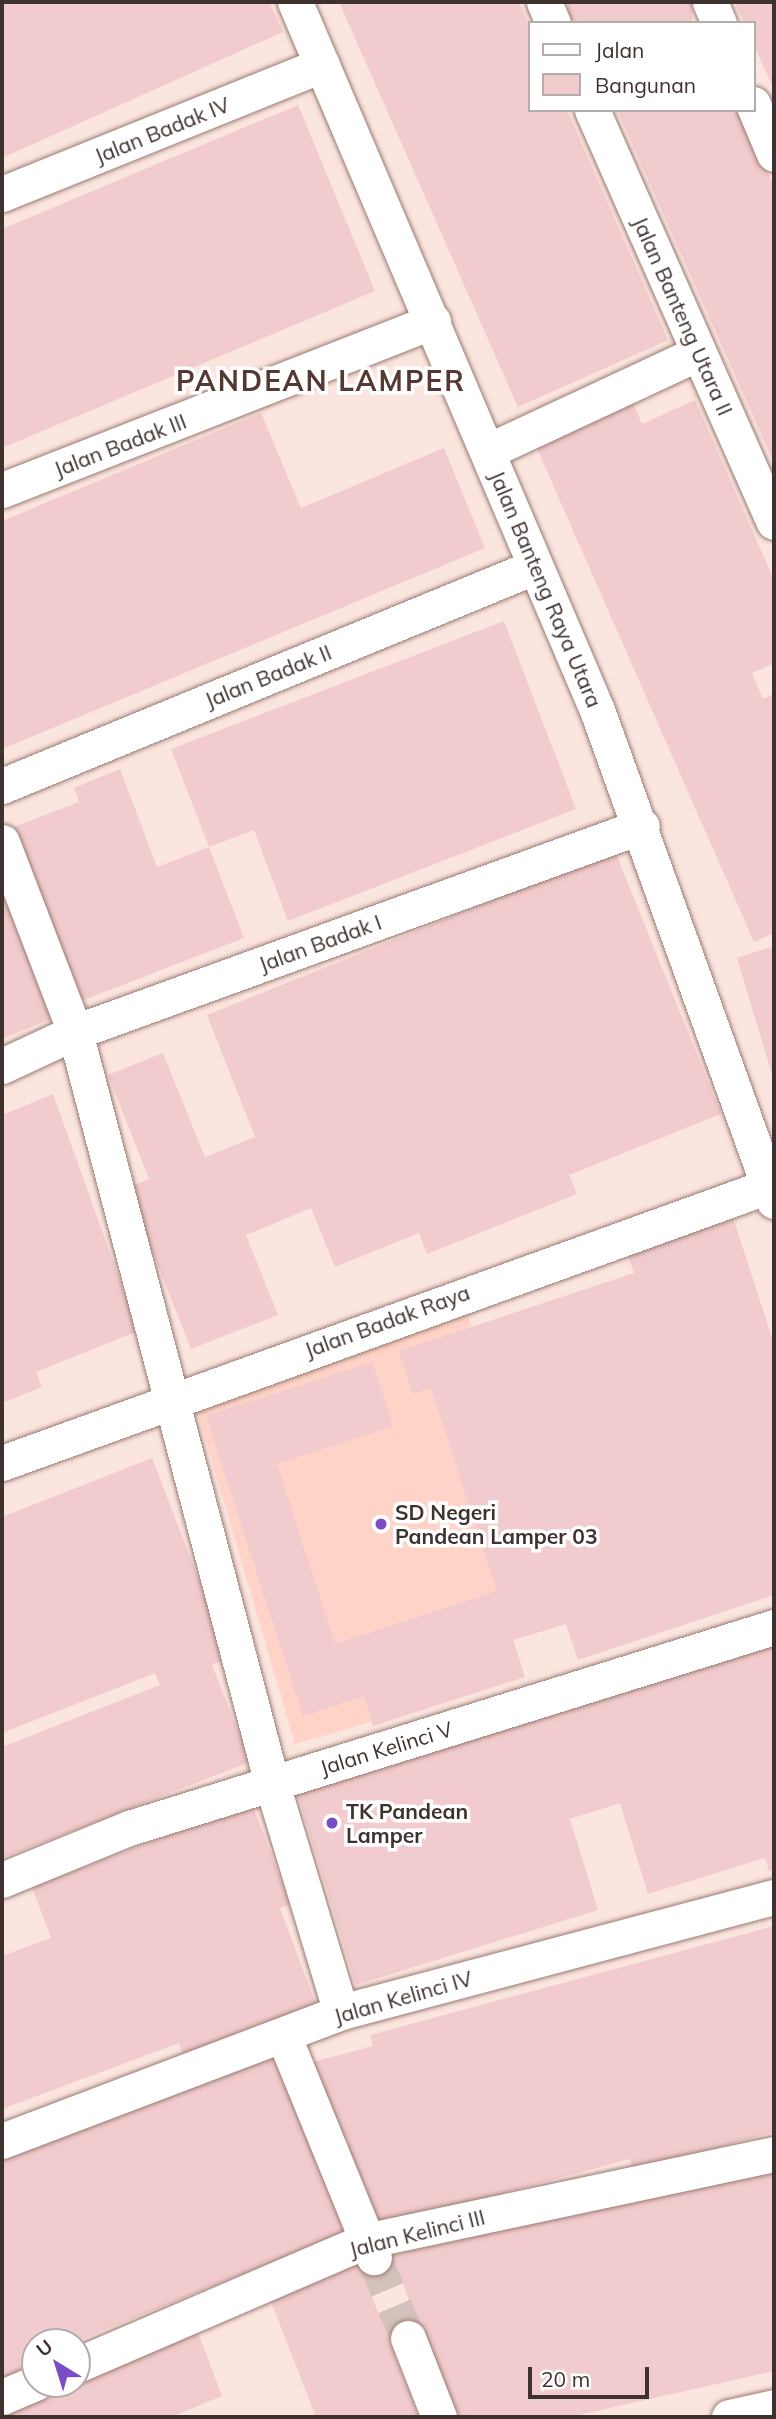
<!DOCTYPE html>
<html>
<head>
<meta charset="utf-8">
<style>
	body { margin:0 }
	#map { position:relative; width:776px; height:2419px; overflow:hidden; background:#fbe5df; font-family:Mulish,sans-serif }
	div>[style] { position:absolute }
	.built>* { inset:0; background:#ffd3c7 }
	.building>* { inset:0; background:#f1cbcd; transform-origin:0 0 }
	.street-tunnel>* { height:35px; margin-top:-17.5px; transform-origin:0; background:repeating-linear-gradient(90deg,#d5c1bb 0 35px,transparent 0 53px) }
	.roads { filter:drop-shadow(0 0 2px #9a7a71) drop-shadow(0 0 2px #9a7a71) }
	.street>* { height:35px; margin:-17.5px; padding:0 17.5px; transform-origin:17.5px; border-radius:17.5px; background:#fff }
	.dots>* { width:19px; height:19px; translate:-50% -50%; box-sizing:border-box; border:4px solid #fff; border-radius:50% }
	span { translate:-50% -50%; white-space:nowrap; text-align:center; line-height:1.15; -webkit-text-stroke:7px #fff; paint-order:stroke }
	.street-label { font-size:21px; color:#3f312d }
	.poi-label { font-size:21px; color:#3f312d; font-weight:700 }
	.left { translate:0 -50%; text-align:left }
	.district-label { font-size:28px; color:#543831; font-weight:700; letter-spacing:2px }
	.frame { position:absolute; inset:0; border:4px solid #3f312d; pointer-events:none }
	.legend { position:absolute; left:528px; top:21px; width:228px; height:91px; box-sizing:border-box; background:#fff; border:2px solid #b2adab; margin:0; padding:9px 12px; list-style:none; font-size:21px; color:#3f312d }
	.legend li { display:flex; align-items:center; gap:14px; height:35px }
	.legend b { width:35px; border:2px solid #b2adab }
	.north { position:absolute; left:21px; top:2328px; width:70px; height:70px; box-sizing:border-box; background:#fff; border:2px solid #b2adab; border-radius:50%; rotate:322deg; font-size:19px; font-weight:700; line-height:28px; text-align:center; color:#3f312d }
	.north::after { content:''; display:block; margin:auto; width:24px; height:32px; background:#7a4dc6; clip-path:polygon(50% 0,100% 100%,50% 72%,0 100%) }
	.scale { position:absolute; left:528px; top:2367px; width:121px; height:32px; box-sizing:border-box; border:4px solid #3f312d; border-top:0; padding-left:9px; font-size:21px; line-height:24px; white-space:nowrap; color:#3f312d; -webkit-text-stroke:5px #fff; paint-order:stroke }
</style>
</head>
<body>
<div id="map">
	<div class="built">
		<i style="clip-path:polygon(466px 1308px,566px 1624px,513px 1640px,525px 1677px,295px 1744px,194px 1400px)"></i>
	</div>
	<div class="building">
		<i style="clip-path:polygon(2px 2px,269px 2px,283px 32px,2px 158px)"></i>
		<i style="clip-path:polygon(339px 2px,519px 2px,529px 25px,529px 110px,567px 110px,668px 340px,518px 407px)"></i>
		<i style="left:568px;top:2px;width:124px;height:23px"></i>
		<i style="clip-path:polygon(735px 2px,774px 2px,774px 90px,753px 43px,753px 23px,744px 23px)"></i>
		<i style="clip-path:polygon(298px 105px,375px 291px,2px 448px,2px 229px)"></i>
		<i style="clip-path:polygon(617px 110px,740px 110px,774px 187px,774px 463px)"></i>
		<i style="clip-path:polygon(628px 391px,642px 424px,695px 400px,774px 580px,774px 663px,752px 673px,763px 699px,774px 694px,774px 933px,754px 942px,531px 435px)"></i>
		<i style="clip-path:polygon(261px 413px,301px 508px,444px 448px,485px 548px,2px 749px,2px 521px)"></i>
		<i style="clip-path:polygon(504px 621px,576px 809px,288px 921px,254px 830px,209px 847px,171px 749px)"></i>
		<i style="clip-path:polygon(120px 769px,157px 867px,209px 847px,244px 938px,81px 1001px,14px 827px,79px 802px,74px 788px)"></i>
		<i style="clip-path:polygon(615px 851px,721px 1114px,569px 1175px,577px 1194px,427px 1254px,419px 1233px,335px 1267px,311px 1208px,246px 1235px,278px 1315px,191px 1349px,127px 1188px,149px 1179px,108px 1075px,163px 1053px,205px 1157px,255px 1137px,207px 1015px)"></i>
		<i style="clip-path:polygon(2px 881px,58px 1016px,2px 1039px)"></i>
		<i style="clip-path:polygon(774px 946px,774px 1081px,737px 958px)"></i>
		<i style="clip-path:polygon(53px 1094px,138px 1331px,36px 1372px,42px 1387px,2px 1403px,2px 1115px)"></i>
		<i style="clip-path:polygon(731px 1211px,774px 1344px,774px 1595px,578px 1660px,566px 1624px,513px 1640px,525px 1677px,373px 1726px,364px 1696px,303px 1716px,206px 1416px,372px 1362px,393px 1426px,277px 1464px,335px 1644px,497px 1591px,431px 1388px,413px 1394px,399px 1351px,634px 1273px,625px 1246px)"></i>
		<i style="clip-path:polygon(152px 1458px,229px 1658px,212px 1665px,250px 1762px,2px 1858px,2px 1747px,160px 1685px,155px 1673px,2px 1733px,2px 1517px)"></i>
		<i style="clip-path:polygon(774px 1630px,774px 1870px,769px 1871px,765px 1858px,648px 1894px,620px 1803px,570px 1819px,598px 1910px,356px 1985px,297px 1792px)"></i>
		<i style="clip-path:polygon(252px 1804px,290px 1904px,280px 1908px,317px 2007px,184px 2057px,179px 2043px,2px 2109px,2px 1956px,51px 1938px,32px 1887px)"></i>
		<i style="clip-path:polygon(774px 1926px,774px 2132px,633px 2170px,630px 2159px,370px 2229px,347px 2137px,334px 2141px,313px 2062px,373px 2046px,370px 2035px)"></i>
		<i style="clip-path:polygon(275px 2051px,347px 2232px,74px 2342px,35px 2342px,35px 2358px,28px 2361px,32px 2371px,2px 2384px,2px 2160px)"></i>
		<i style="clip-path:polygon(774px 2169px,774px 2371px,570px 2417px,450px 2417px,393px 2255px)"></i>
		<i style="clip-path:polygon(359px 2263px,419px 2417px,316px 2417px,270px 2299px)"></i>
		<i style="clip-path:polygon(198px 2333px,222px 2396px,171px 2417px,2px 2417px)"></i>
	</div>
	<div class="street-tunnel">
		<i style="left:374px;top:2257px;width:88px;rotate:67.2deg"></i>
	</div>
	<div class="roads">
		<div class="street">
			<i style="left:295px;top:2px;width:770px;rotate:66.9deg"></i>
			<i style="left:597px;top:710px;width:522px;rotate:70.18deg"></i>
			<i style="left:544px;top:2px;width:23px;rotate:67deg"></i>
			<i style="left:710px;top:2px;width:23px;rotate:67deg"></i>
			<i style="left:753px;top:104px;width:54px;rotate:67.2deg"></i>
			<i style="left:592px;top:110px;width:450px;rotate:66.2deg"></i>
			<i style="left:2px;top:194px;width:345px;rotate:-22deg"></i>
			<i style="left:488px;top:451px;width:232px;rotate:-25deg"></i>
			<i style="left:2px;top:490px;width:463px;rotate:-21.4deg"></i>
			<i style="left:2px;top:786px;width:575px;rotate:-22.37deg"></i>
			<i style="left:2px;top:842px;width:204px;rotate:69deg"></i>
			<i style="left:75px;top:1032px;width:777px;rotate:75.32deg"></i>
			<i style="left:272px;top:1784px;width:238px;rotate:73.2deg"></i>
			<i style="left:2px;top:1066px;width:81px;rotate:-25deg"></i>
			<i style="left:75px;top:1032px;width:603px;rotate:-19.97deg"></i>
			<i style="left:2px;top:1463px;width:821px;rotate:-19.87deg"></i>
			<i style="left:2px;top:1880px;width:137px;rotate:-22.3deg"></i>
			<i style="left:129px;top:1828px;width:676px;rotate:-17.31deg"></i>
			<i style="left:284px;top:2037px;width:238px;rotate:67.8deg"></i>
			<i style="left:2px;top:2141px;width:363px;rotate:-20.8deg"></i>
			<i style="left:341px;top:2012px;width:448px;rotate:-14.9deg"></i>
			<i style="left:408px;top:2338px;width:85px;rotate:68.6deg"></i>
			<i style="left:77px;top:2365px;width:314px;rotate:-23.3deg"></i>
			<i style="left:365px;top:2241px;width:418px;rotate:-12deg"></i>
			<i style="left:2px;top:2397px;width:36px;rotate:-23deg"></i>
			<i style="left:729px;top:2417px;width:46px;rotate:-12.5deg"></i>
		</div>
	</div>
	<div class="dots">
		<i style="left:381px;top:1524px;background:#7a4dc6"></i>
		<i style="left:332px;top:1823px;background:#7a4dc6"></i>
	</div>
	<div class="street-label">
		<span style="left:162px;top:130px;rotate:-22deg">Jalan Badak IV</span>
		<span style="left:683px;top:316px;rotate:66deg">Jalan Banteng Utara II</span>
		<span style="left:120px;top:445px;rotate:-21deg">Jalan Badak III</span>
		<span style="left:546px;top:589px;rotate:67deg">Jalan Banteng Raya Utara</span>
		<span style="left:268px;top:676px;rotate:-22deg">Jalan Badak II</span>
		<span style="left:320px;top:943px;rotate:-20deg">Jalan Badak I</span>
		<span style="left:387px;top:1321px;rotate:-20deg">Jalan Badak Raya</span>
		<span style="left:386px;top:1748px;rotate:-17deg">Jalan Kelinci V</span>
		<span style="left:403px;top:1997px;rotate:-16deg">Jalan Kelinci IV</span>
		<span style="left:417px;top:2233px;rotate:-14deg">Jalan Kelinci III</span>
	</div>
	<div class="poi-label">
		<span class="left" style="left:395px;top:1524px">SD Negeri<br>Pandean Lamper 03</span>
		<span class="left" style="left:346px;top:1823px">TK Pandean<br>Lamper</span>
	</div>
	<div class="district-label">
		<span style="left:321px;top:381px">PANDEAN LAMPER</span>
	</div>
	<div class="frame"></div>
	<ul class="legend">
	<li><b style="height:9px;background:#fff"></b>Jalan</li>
	<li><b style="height:19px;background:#f1cbcd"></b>Bangunan</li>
	</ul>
	<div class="north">U</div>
	<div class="scale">20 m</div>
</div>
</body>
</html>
